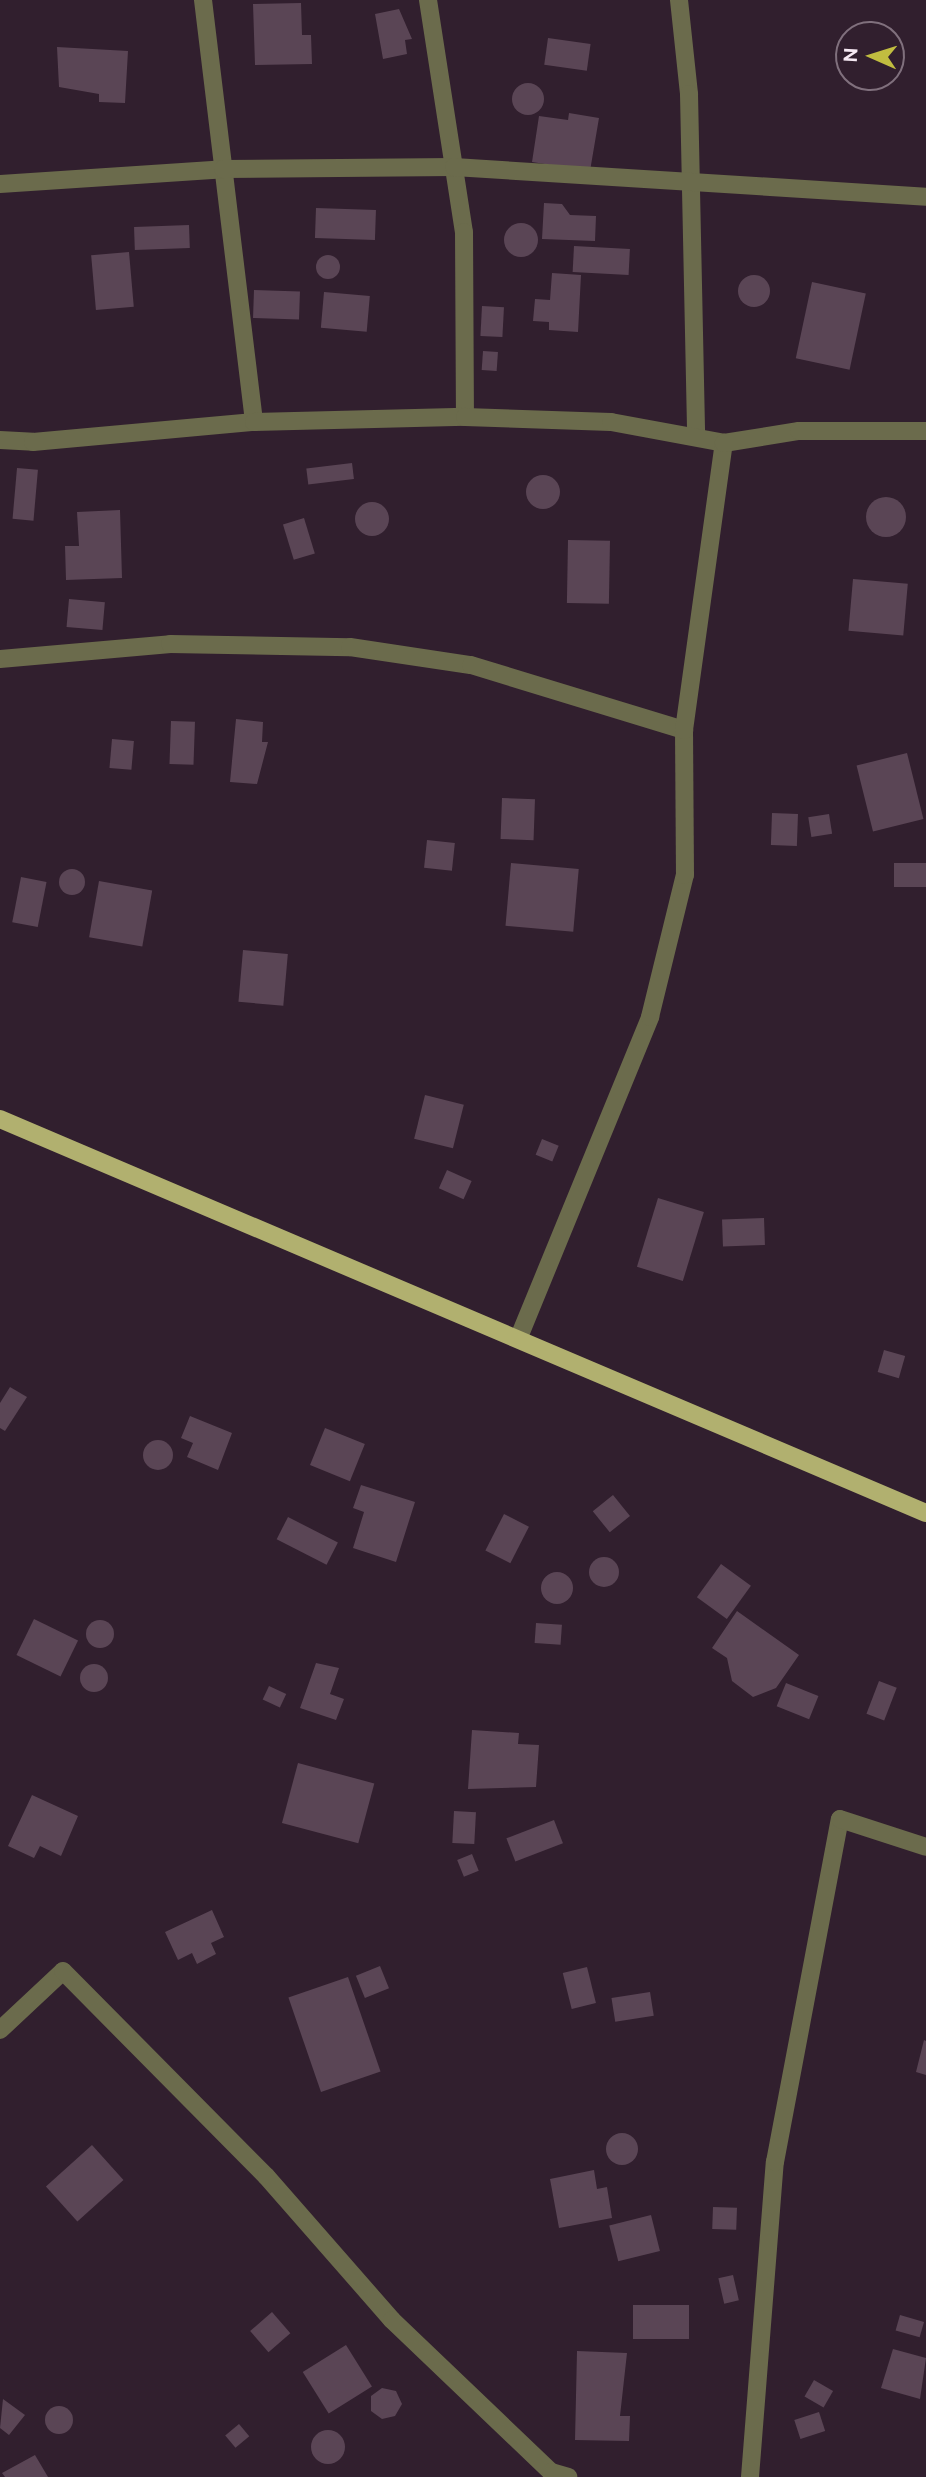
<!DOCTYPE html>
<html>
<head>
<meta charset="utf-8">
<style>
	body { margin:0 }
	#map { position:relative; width:926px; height:2477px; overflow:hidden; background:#311f2e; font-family:Figtree,sans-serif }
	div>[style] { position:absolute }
	.building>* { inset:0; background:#5a4555; transform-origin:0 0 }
	.round { border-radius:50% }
	.minor>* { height:18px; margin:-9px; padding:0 9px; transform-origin:9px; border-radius:9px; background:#6b6b4c }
	.major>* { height:18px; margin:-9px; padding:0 9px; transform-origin:9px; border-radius:9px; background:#b1b06f }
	span { translate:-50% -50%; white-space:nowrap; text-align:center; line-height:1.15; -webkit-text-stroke:7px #311f2e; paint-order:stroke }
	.north { position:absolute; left:835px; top:21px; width:70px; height:70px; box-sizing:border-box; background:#311f2e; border:2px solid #80707d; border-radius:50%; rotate:273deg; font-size:19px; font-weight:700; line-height:28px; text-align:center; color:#f6e9f3 }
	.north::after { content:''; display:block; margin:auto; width:24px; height:32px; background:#c1bd40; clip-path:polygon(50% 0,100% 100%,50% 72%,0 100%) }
</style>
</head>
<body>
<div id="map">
	<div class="building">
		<i style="clip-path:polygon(301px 3px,302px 35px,311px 35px,312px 64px,255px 65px,253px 4px)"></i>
		<i style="clip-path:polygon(399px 9px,412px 39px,405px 40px,407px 54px,383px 59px,375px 14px)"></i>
		<i style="left:548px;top:38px;width:43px;height:27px;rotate:8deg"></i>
		<i style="clip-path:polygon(57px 47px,128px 51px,125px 103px,99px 102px,99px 94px,59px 87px)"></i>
		<i class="round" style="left:512px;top:83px;width:32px;height:32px"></i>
		<i style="clip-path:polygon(569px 113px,599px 118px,590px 171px,532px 162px,539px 116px,568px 120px)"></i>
		<i style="clip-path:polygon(544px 203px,562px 204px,570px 215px,596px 216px,595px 241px,542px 239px)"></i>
		<i style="left:316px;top:208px;width:60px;height:30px;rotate:2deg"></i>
		<i class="round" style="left:504px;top:223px;width:34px;height:34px"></i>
		<i style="left:189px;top:225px;width:23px;height:55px;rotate:88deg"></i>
		<i style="left:574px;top:246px;width:56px;height:26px;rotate:3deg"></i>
		<i style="left:129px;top:252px;width:55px;height:38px;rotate:85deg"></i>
		<i class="round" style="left:316px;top:255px;width:24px;height:24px"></i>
		<i style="clip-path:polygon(552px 273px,581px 275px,578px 332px,549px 330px,549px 322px,533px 321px,535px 299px,550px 300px)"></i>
		<i class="round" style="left:738px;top:275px;width:32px;height:32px"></i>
		<i style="left:812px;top:282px;width:55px;height:78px;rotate:12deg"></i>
		<i style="left:254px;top:290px;width:46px;height:28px;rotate:2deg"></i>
		<i style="left:324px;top:292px;width:46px;height:36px;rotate:5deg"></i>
		<i style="left:482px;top:306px;width:22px;height:30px;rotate:3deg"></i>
		<i style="left:483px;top:351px;width:15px;height:19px;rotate:4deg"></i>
		<i style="left:352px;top:463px;width:16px;height:46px;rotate:83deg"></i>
		<i style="left:17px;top:468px;width:21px;height:51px;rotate:5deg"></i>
		<i class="round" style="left:526px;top:475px;width:34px;height:34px"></i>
		<i class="round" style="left:866px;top:497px;width:40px;height:40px"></i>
		<i class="round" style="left:355px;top:502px;width:34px;height:34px"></i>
		<i style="clip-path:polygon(120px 510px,122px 578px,66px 580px,65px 546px,79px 546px,77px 512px)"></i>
		<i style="left:304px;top:518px;width:37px;height:22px;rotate:73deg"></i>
		<i style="left:568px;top:540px;width:42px;height:63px;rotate:1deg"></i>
		<i style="left:853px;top:579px;width:55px;height:52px;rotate:5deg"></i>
		<i style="left:69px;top:599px;width:36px;height:28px;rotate:5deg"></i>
		<i style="clip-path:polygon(236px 719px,263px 722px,262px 742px,268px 742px,257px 784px,230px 782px)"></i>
		<i style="left:171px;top:721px;width:24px;height:43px;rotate:2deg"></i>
		<i style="left:112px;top:739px;width:22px;height:29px;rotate:5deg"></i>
		<i style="left:907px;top:753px;width:68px;height:52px;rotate:76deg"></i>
		<i style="left:502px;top:798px;width:33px;height:41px;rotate:2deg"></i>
		<i style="left:772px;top:813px;width:26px;height:32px;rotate:2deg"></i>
		<i style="left:829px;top:814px;width:20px;height:21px;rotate:81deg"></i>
		<i style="left:427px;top:840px;width:28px;height:28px;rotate:6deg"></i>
		<i style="left:511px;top:863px;width:68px;height:63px;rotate:5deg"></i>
		<i style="left:926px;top:863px;width:24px;height:32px;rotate:90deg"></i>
		<i class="round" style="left:59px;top:869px;width:26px;height:26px"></i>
		<i style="left:21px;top:877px;width:26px;height:46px;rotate:11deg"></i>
		<i style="left:99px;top:881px;width:54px;height:57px;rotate:10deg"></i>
		<i style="left:243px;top:950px;width:45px;height:52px;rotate:5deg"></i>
		<i style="left:425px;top:1095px;width:40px;height:45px;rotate:14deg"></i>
		<i style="left:542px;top:1139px;width:18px;height:17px;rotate:22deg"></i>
		<i style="left:447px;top:1170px;width:27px;height:20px;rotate:24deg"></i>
		<i style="left:658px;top:1198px;width:48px;height:72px;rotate:17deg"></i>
		<i style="left:764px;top:1218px;width:27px;height:42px;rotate:88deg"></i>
		<i style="left:884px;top:1350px;width:22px;height:23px;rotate:16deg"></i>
		<i style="clip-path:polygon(10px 1387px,27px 1397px,5px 1431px,0 1428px,0 1403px)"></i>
		<i style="clip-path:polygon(190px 1416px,232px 1433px,218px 1470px,187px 1457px,193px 1443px,181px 1438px)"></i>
		<i style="left:325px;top:1428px;width:43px;height:40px;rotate:22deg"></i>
		<i class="round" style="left:143px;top:1440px;width:30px;height:30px"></i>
		<i style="clip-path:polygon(361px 1485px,415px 1502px,396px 1562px,353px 1548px,364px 1512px,353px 1508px)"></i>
		<i style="left:613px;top:1495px;width:27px;height:26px;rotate:51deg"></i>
		<i style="left:504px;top:1514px;width:28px;height:41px;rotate:27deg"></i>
		<i style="left:288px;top:1517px;width:56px;height:25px;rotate:27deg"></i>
		<i class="round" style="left:589px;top:1557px;width:30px;height:30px"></i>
		<i style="left:721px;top:1564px;width:37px;height:41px;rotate:36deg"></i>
		<i class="round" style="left:541px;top:1572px;width:32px;height:32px"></i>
		<i style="clip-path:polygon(737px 1611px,799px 1655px,776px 1688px,753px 1697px,732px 1681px,727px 1658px,712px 1648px)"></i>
		<i style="left:34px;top:1619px;width:49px;height:40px;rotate:26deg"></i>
		<i class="round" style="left:86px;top:1620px;width:28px;height:28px"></i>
		<i style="left:536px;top:1623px;width:26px;height:20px;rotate:4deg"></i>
		<i style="clip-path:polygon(316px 1663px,339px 1668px,330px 1694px,344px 1699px,336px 1720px,300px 1708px)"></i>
		<i class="round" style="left:80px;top:1664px;width:28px;height:28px"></i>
		<i style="left:879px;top:1681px;width:19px;height:35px;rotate:21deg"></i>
		<i style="left:786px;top:1683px;width:35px;height:25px;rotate:22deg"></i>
		<i style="left:269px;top:1686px;width:19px;height:15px;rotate:25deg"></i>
		<i style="clip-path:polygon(472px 1730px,519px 1733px,518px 1744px,539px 1745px,536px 1787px,468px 1789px)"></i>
		<i style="left:298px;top:1763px;width:79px;height:62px;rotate:15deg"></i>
		<i style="clip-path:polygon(32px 1795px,78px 1816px,61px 1856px,40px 1846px,34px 1858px,8px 1846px)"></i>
		<i style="left:454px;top:1811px;width:22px;height:32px;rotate:3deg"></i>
		<i style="left:554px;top:1820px;width:25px;height:51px;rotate:69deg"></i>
		<i style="left:472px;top:1854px;width:18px;height:16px;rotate:68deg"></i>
		<i style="clip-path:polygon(212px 1910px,224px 1937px,211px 1943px,216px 1954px,197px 1964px,192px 1953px,178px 1960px,165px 1932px)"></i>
		<i style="left:380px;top:1966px;width:24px;height:26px;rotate:68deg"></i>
		<i style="left:587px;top:1967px;width:37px;height:25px;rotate:76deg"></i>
		<i style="left:348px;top:1977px;width:100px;height:63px;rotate:71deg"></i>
		<i style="left:650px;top:1992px;width:24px;height:39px;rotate:81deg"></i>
		<i style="clip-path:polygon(924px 2040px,926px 2041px,926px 2075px,916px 2072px)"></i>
		<i class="round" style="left:606px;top:2133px;width:32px;height:32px"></i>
		<i style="left:92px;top:2145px;width:47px;height:62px;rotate:48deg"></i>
		<i style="clip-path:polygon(594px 2170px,597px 2189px,607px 2187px,612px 2218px,559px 2228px,550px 2179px)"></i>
		<i style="left:713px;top:2207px;width:24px;height:22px;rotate:2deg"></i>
		<i style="left:651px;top:2215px;width:37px;height:43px;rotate:76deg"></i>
		<i style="left:733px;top:2275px;width:26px;height:15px;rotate:77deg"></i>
		<i style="left:633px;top:2305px;width:56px;height:34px"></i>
		<i style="left:272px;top:2312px;width:28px;height:29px;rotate:49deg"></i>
		<i style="left:900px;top:2315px;width:25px;height:16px;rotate:16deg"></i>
		<i style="left:346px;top:2345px;width:49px;height:51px;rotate:58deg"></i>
		<i style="clip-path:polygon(893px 2349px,926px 2358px,920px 2399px,881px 2388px)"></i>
		<i style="clip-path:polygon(577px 2351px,627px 2353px,620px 2416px,630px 2416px,629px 2441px,575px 2440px)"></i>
		<i style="left:814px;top:2380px;width:22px;height:19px;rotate:30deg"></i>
		<i style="clip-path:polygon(382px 2388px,396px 2391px,402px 2404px,395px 2416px,382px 2419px,371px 2411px,371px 2396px)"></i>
		<i style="clip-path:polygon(3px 2399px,25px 2415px,9px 2435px,0 2428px)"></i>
		<i class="round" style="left:45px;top:2406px;width:28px;height:28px"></i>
		<i style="left:819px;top:2412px;width:20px;height:26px;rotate:72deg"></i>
		<i style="left:239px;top:2424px;width:16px;height:18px;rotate:50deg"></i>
		<i class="round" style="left:311px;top:2430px;width:34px;height:34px"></i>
		<i style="clip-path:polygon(35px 2455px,48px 2477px,5px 2477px,2px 2473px)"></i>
	</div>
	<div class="minor">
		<i style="left:203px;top:0;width:425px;rotate:83.1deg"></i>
		<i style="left:428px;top:0;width:235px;rotate:81.2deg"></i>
		<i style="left:464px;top:232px;width:185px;rotate:89.7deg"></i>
		<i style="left:679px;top:0;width:95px;rotate:83.9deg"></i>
		<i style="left:689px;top:94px;width:342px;rotate:88.8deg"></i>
		<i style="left:0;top:184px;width:224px;rotate:-3.8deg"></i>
		<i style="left:223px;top:169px;width:231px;rotate:-0.5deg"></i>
		<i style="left:454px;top:167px;width:473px;rotate:3.6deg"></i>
		<i style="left:0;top:440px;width:33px;rotate:3deg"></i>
		<i style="left:33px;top:442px;width:222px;rotate:-5.2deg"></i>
		<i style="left:254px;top:422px;width:211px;rotate:-1.4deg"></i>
		<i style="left:465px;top:417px;width:146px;rotate:2deg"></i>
		<i style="left:611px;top:422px;width:115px;rotate:10.5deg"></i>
		<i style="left:0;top:659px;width:171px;rotate:-5deg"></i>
		<i style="left:170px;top:644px;width:180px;rotate:1deg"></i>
		<i style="left:350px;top:647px;width:122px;rotate:8.5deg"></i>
		<i style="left:471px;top:665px;width:223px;rotate:17deg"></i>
		<i style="left:519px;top:1337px;width:346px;rotate:-67.7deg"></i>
		<i style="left:650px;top:1017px;width:146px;rotate:-76.2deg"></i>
		<i style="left:685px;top:875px;width:145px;rotate:-90.4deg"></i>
		<i style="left:684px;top:730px;width:290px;rotate:-82.1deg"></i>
		<i style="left:724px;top:443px;width:76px;rotate:-9.1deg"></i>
		<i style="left:799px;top:431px;width:127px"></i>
		<i style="left:0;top:2030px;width:86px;rotate:-43.1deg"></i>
		<i style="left:63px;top:1971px;width:289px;rotate:45.3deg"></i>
		<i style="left:266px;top:2176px;width:191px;rotate:48.8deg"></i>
		<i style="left:392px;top:2320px;width:220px;rotate:43.7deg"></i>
		<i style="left:551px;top:2472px;width:18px;rotate:16deg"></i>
		<i style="left:750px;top:2477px;width:316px;rotate:-85.5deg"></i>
		<i style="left:775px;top:2162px;width:349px;rotate:-79.3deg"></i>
		<i style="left:840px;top:1819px;width:90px;rotate:18deg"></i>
	</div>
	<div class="major">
		<i style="left:0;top:1119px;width:1006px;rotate:23.05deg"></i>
	</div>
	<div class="north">N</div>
</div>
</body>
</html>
